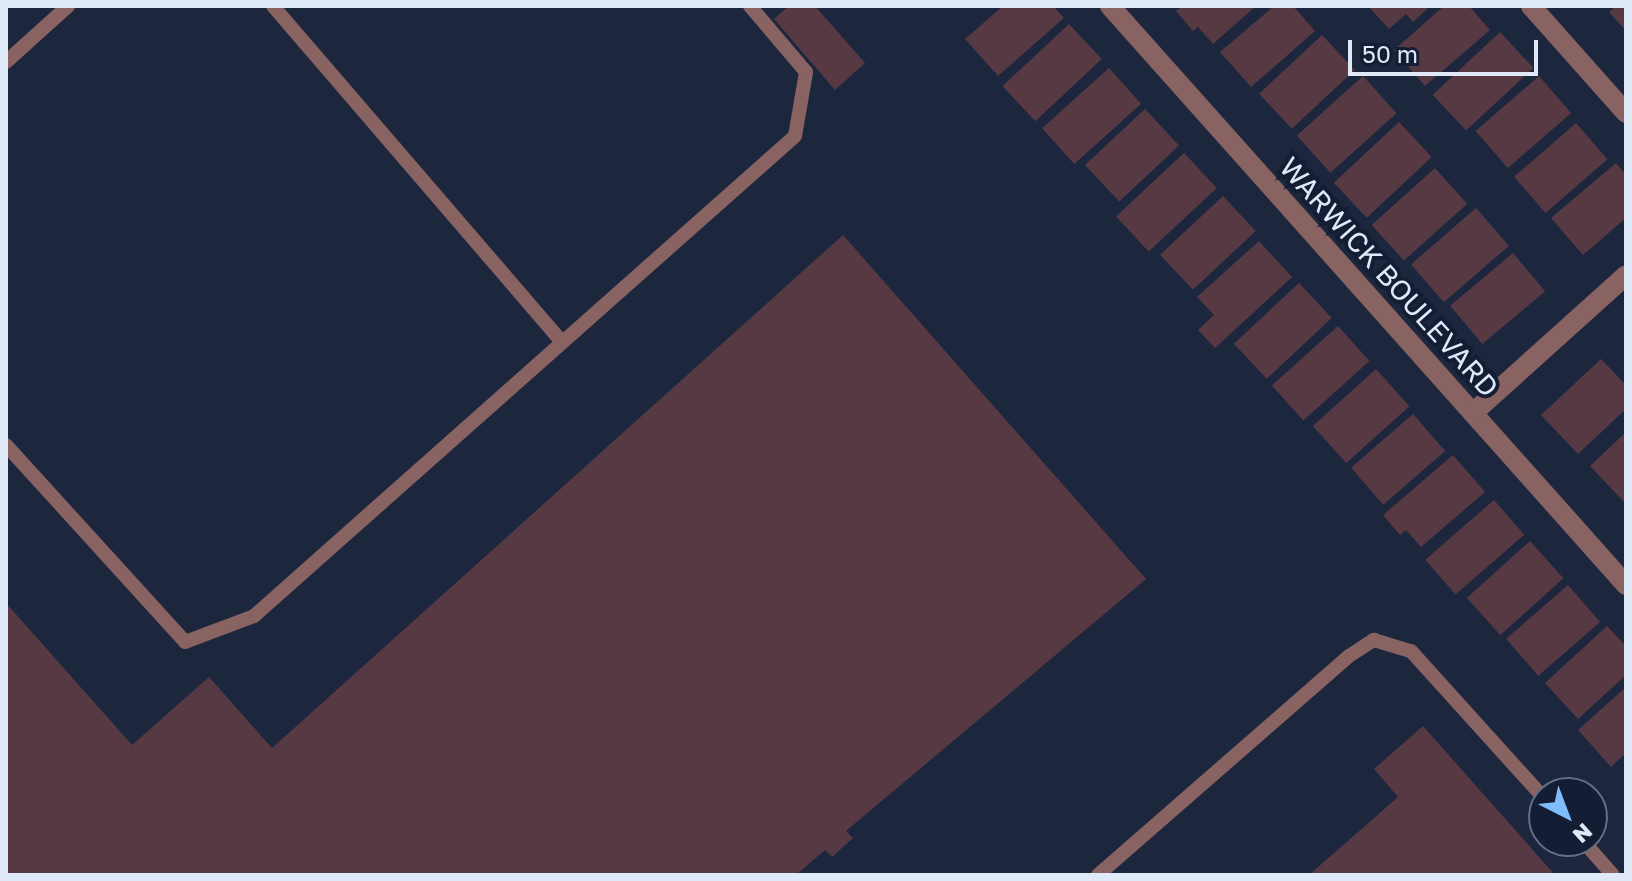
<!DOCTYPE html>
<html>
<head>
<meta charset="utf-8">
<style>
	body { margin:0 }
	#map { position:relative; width:1632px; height:881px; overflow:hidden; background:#1c273e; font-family:"Golos Text",sans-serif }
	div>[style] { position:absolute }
	.building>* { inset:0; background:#573944; transform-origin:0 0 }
	.lane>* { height:14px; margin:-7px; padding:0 7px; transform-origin:7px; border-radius:7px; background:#896262 }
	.street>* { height:20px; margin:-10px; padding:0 10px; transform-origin:10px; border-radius:10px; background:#896262 }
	span { translate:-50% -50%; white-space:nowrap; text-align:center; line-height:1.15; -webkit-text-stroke:8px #131d34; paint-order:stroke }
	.street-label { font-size:28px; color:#e0e9f8 }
	.frame { position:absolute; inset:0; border:8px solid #e0e9f8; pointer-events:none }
	.north { position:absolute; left:1528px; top:777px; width:80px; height:80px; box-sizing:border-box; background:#131d34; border:2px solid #656f82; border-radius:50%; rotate:138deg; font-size:22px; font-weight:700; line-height:32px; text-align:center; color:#e0e9f8 }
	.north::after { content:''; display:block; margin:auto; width:28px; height:36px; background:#7fbdfa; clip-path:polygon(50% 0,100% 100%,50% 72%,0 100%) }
	.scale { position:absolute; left:1348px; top:40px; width:190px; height:36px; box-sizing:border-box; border:4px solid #e0e9f8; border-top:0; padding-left:10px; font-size:24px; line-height:28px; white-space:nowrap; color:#e0e9f8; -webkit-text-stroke:6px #131d34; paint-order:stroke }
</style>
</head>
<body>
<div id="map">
	<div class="building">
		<i style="clip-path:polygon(789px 6px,815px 6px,865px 63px,835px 90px,774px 19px)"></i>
		<i style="clip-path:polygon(1003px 6px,1053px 6px,1064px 18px,998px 76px,965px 39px)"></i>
		<i style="clip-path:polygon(1182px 6px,1256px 6px,1213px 44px,1198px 27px,1193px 31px,1176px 11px)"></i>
		<i style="clip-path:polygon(1274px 6px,1293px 6px,1315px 31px,1251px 87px,1220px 52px)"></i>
		<i style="clip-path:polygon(1368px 6px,1430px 6px,1413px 22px,1406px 14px,1389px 29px)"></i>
		<i style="clip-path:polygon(1444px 6px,1469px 6px,1490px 30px,1425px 86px,1394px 50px)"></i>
		<i style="clip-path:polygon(1616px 6px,1626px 6px,1626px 31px,1609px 12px)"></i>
		<i style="left:1069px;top:24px;width:48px;height:91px;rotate:47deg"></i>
		<i style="left:1500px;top:32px;width:49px;height:92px;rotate:47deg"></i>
		<i style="left:1322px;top:35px;width:48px;height:86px;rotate:47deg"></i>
		<i style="left:1109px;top:68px;width:48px;height:90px;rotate:48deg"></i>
		<i style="left:1363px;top:76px;width:50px;height:89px;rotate:48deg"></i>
		<i style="left:1539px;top:76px;width:49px;height:84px;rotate:49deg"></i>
		<i style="left:1145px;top:109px;width:50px;height:82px;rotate:47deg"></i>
		<i style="left:1399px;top:122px;width:48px;height:89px;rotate:47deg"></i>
		<i style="left:1576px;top:123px;width:48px;height:82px;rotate:49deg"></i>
		<i style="left:1184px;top:153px;width:48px;height:93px;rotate:47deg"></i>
		<i style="clip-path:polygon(1616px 163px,1626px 175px,1626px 218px,1583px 255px,1551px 218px)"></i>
		<i style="left:1435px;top:168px;width:48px;height:85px;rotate:48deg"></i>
		<i style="left:1223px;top:196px;width:48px;height:86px;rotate:47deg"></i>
		<i style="left:1476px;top:208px;width:50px;height:86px;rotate:49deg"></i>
		<i style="clip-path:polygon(843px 235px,1146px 579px,846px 831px,853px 838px,832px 857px,825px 850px,796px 875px,6px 875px,6px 603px,132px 745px,209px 677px,272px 748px)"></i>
		<i style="clip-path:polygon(1259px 241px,1292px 277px,1215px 348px,1198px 330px,1214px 315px,1197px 297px)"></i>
		<i style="left:1513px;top:253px;width:50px;height:82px;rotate:50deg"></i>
		<i style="left:1299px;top:283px;width:48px;height:89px;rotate:47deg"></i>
		<i style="left:1338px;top:326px;width:47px;height:89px;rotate:48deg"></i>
		<i style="clip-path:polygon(1601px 359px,1626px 385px,1626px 409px,1578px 454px,1541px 415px)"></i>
		<i style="left:1376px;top:369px;width:50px;height:85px;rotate:48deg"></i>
		<i style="left:1413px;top:414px;width:49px;height:82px;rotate:49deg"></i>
		<i style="clip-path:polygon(1626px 432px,1626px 499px,1624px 502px,1590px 466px)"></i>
		<i style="clip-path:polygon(1453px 455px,1485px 492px,1421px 547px,1406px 530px,1400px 535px,1383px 515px)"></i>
		<i style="left:1494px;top:500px;width:46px;height:91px;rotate:49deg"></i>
		<i style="left:1530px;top:541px;width:50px;height:85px;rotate:48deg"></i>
		<i style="left:1568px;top:585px;width:49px;height:82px;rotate:49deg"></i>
		<i style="clip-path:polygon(1607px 626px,1626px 646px,1626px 675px,1578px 719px,1545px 683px)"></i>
		<i style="clip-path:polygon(1626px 687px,1626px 753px,1611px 767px,1578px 730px)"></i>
		<i style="clip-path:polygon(1423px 726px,1555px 875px,1309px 875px,1398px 797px,1374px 769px)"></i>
	</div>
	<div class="lane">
		<i style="left:273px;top:6px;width:440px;rotate:49.3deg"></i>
		<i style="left:6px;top:62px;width:84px;rotate:-42.1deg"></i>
		<i style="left:6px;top:445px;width:266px;rotate:47.7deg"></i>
		<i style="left:185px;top:642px;width:74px;rotate:-20.6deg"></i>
		<i style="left:254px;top:616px;width:723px;rotate:-41.58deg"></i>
		<i style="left:795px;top:136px;width:65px;rotate:-80.2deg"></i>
		<i style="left:806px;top:72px;width:87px;rotate:-130.3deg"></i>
		<i style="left:1583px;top:841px;width:45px;rotate:48.6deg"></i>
		<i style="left:1098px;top:875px;width:333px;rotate:-41.1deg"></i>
		<i style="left:1349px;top:656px;width:30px;rotate:-33deg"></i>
		<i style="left:1374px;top:640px;width:39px;rotate:17deg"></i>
		<i style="left:1411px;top:651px;width:198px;rotate:47.9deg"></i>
	</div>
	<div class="street">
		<i style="left:1110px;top:6px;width:776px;rotate:48.29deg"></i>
		<i style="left:1531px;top:6px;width:143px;rotate:48.4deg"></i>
		<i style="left:1473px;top:413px;width:206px;rotate:-42deg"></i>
	</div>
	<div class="street-label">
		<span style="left:1389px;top:277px;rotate:48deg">WARWICK BOULEVARD</span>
	</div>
	<div class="frame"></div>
	<div class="north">N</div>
	<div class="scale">50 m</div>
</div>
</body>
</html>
